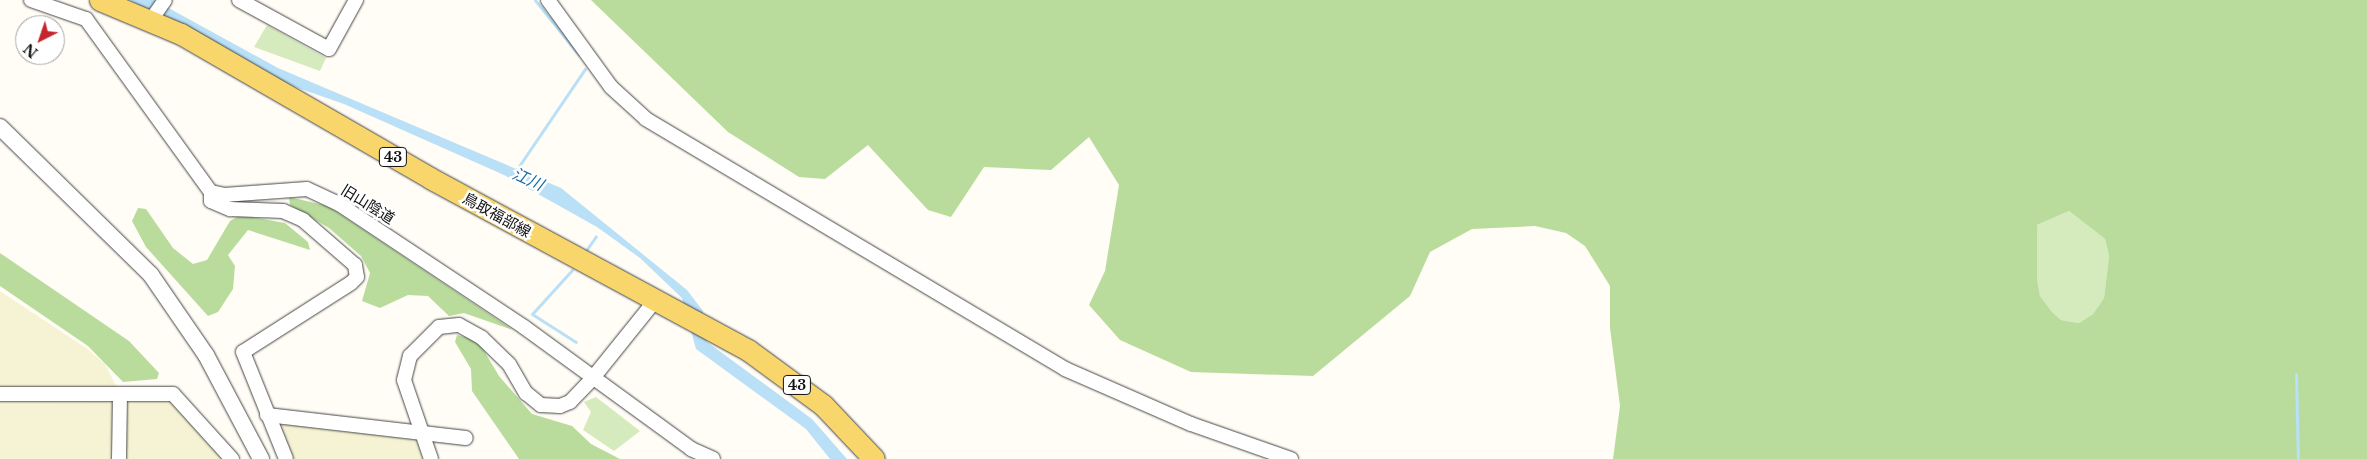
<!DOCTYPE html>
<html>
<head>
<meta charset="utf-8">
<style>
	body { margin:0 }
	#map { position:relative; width:2367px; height:459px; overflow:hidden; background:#fffdf5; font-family:"Libre Baskerville","Noto Sans JP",serif }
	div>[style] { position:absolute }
	.farmland>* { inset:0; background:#f6f3d4 }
	.green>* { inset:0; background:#d5ebbd }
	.forest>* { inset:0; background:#b9dc9c }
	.water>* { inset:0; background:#b9e0f7 }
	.stream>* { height:3px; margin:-1.5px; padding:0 1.5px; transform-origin:1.5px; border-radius:1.5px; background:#b9e0f7 }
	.roads { filter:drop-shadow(0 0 1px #444) drop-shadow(0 0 1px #444) }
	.minor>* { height:14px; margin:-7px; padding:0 7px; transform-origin:7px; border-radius:7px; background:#fff }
	.tertiary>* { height:16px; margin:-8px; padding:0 8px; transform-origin:8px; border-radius:8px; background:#fff }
	.primary>* { height:21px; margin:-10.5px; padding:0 10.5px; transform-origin:10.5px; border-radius:10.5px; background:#f9d66b }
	span { translate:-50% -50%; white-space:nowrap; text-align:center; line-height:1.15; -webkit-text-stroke:5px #fff; paint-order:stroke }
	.shield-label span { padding:1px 4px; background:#fff; border:1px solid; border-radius:4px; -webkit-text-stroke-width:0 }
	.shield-label { font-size:14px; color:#111; font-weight:700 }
	.street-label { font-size:15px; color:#111 }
	.water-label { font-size:16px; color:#1768a6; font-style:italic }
	.north { position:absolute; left:15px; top:15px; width:50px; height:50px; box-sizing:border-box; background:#fff; border:1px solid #a0a0a0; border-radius:50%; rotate:221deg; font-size:14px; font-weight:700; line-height:20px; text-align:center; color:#111 }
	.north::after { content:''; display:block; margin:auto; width:18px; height:22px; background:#c4262e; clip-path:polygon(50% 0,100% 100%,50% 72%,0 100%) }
</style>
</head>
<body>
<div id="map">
	<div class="farmland">
		<i style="clip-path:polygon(0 291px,86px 348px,105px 364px,118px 390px,0 390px)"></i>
		<i style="clip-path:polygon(0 401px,111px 402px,115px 406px,114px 459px,0 459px)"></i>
		<i style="clip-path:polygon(125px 402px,173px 402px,228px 459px,122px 459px)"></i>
		<i style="clip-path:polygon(286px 420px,416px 438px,429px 459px,291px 459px,280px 427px)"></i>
	</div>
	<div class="green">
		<i style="clip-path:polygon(267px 25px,326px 58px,320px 71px,254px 47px)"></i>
		<i style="clip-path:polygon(2069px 211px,2105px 239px,2109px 256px,2104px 298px,2093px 314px,2079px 323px,2061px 320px,2052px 312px,2040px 296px,2037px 278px,2037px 225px)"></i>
		<i style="clip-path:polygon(596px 397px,640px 431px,614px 451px,583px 430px,591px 412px,584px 402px)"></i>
	</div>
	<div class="forest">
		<i style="clip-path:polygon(evenodd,591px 0,2367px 0,2367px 459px,1613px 459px,1620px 406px,1610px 328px,1610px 286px,1585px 246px,1566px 233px,1535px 226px,1472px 229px,1430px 252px,1410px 296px,1313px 376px,1191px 372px,1120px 340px,1089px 305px,1105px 271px,1119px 185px,1089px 137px,1051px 170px,984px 167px,951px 217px,928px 210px,868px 145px,825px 179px,799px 177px,728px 132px,591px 0,2069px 211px,2105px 239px,2109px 256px,2104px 298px,2093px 314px,2079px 323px,2061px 320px,2052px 312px,2040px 296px,2037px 278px,2037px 225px,2069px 211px)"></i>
		<i style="clip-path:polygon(289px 197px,328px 206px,513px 330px,464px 313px,449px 316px,428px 296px,408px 295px,380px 308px,362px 301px,370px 273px,361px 256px,329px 228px,290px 205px)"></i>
		<i style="clip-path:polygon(138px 208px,146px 209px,173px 248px,193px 264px,207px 260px,230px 221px,240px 215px,285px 223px,308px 242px,310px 250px,248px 230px,228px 255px,235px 266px,233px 289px,218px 312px,208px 316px,146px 247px,132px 221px)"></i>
		<i style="clip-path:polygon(0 253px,129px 341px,159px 373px,157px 379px,123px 382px,88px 346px,0 286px)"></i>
		<i style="clip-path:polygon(457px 335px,472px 339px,483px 349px,499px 376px,532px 414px,572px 426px,591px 444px,620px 459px,519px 459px,472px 391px,471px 369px,455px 342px)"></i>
	</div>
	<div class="water">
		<i style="clip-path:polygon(130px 0,154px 0,278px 68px,561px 188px,687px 290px,703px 311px,707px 342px,812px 419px,847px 459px,830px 459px,806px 429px,696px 349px,682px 298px,640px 258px,597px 227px,504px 175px,344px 104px,269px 78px)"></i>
	</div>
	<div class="stream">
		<i style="left:535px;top:0;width:70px;rotate:51.3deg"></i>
		<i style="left:517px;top:169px;width:121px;rotate:-55.8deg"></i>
		<i style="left:585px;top:252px;width:19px;rotate:-55deg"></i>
		<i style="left:572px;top:270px;width:59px;rotate:132.3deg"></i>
		<i style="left:532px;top:314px;width:52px;rotate:32.5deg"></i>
		<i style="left:2296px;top:374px;width:85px;rotate:88.7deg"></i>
	</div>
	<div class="roads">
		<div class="minor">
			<i style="left:31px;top:0;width:58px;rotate:19.1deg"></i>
			<i style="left:86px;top:19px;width:213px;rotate:54.2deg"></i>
			<i style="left:211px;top:192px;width:13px;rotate:13deg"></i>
			<i style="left:224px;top:195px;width:83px;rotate:-4.1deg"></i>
			<i style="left:307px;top:189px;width:35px;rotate:25deg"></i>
			<i style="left:339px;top:204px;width:222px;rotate:33.6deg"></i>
			<i style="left:524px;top:327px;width:207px;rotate:36.1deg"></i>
			<i style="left:691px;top:449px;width:24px;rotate:24deg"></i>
			<i style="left:239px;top:0;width:102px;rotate:28.6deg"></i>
			<i style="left:329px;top:49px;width:56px;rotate:-61.1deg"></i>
			<i style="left:548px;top:0;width:107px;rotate:54.1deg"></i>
			<i style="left:611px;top:87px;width:47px;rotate:42.4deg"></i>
			<i style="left:646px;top:119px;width:488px;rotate:30.8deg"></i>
			<i style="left:1065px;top:369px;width:137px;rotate:23.6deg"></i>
			<i style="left:1191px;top:424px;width:106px;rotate:19.3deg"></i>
			<i style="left:151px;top:20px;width:24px;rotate:-55deg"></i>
			<i style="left:211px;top:192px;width:9px;rotate:90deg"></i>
			<i style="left:211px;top:201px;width:21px;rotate:23deg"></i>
			<i style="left:230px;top:209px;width:53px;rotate:2.2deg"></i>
			<i style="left:283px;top:211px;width:22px;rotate:24deg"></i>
			<i style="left:303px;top:220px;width:69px;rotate:40.9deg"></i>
			<i style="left:355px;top:265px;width:12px;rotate:81deg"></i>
			<i style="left:357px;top:277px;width:8px;rotate:135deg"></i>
			<i style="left:351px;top:283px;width:128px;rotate:147.4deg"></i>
			<i style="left:243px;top:352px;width:115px;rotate:68.1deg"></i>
			<i style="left:0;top:394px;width:173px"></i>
			<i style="left:173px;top:394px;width:88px;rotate:47.8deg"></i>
			<i style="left:267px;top:415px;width:200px;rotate:6.6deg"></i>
			<i style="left:119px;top:459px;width:65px;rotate:-89.1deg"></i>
			<i style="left:431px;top:459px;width:83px;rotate:-108.9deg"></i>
			<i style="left:404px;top:380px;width:25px;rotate:-76deg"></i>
			<i style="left:410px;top:356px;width:41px;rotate:-45deg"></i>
			<i style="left:439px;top:327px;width:20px;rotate:-6deg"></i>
			<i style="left:459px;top:325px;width:26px;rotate:29deg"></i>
			<i style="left:482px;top:338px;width:37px;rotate:44deg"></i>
			<i style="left:509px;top:364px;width:34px;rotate:60deg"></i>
			<i style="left:526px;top:393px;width:19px;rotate:39deg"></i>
			<i style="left:541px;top:405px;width:19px;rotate:3deg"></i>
			<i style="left:560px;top:406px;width:11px;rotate:-22deg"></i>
			<i style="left:570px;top:402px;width:32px;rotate:-46deg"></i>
			<i style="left:592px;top:379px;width:99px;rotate:-51.2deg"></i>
		</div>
		<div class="tertiary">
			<i style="left:0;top:127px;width:211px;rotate:44.4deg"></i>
			<i style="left:151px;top:275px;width:97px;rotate:55.5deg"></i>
			<i style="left:206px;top:355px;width:118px;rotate:62.1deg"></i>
		</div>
		<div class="primary">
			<i style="left:100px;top:0;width:88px;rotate:22.8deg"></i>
			<i style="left:181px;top:34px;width:288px;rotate:30deg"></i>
			<i style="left:430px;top:178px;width:362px;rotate:28.4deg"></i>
			<i style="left:748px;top:350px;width:93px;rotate:36.3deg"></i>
			<i style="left:823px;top:405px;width:74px;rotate:46.6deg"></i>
		</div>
	</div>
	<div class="shield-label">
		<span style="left:393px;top:157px">43</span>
		<span style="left:797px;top:385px">43</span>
	</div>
	<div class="street-label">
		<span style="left:368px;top:204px;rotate:32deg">旧山陰道</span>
		<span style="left:497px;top:215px;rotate:29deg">鳥取福部線</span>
	</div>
	<div class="water-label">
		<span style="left:528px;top:179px;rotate:24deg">江川</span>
	</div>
	<div class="north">N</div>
</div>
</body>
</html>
